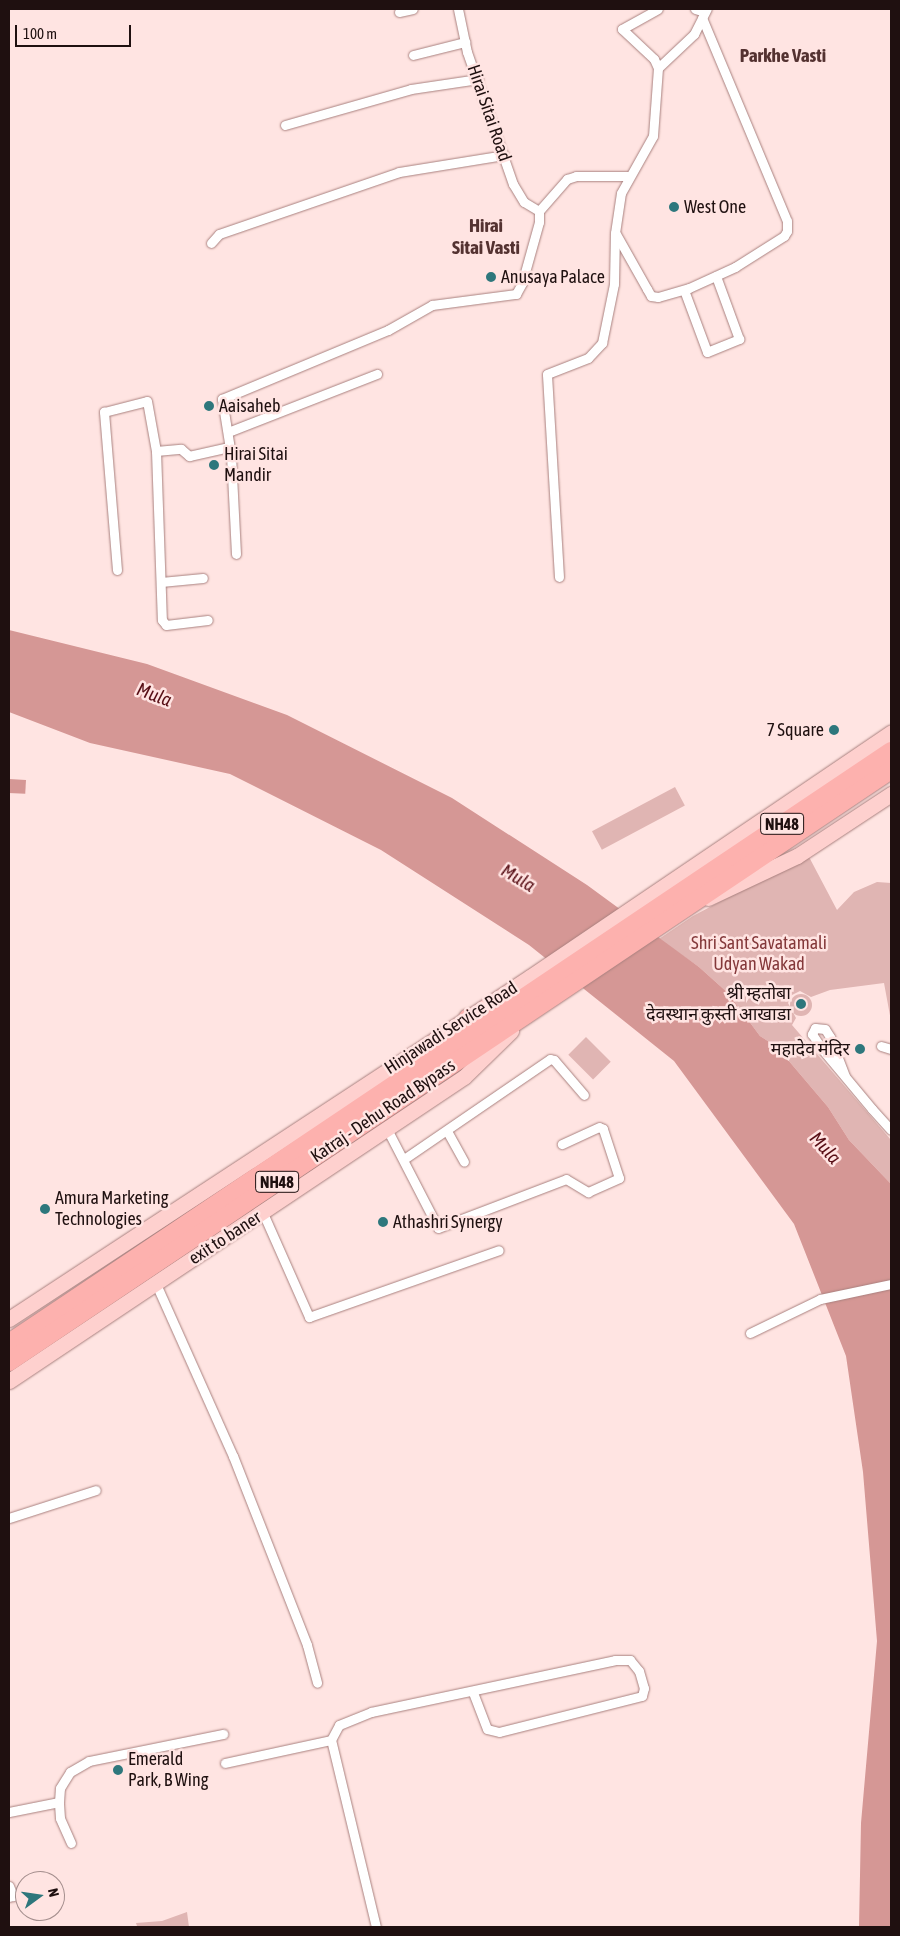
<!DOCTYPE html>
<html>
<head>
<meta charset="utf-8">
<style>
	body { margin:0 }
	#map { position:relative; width:900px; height:1936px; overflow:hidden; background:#ffe4e2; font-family:"Asap Condensed","Noto Sans Devanagari",sans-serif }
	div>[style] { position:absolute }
	.green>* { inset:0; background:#e0b5b3; transform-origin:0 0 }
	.round { border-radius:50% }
	.water>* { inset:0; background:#d59795; transform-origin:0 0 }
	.roads { filter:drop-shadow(0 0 1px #a9817f) drop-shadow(0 0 1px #a9817f) }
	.street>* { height:9px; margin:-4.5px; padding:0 4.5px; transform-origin:4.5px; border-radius:4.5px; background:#fff }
	.primary>* { height:15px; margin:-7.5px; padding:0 7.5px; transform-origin:7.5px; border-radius:7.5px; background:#fed0ce }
	.highway>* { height:18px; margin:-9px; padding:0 9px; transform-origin:9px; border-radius:9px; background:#fdb1ae }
	.dots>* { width:14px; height:14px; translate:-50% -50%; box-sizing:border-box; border:2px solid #ffe4e2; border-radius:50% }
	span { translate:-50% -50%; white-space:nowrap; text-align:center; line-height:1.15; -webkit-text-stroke:5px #ffe4e2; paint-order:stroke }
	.shield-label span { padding:1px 4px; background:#ffe4e2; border:1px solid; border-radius:4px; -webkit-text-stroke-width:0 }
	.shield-label { font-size:16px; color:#1f1010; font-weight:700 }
	.street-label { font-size:18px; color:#1f1010 }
	.poi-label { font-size:18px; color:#1f1010 }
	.left { translate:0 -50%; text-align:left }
	.right { translate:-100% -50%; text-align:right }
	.park-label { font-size:18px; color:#84383a }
	.neighbourhood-label { font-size:19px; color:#543231; font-weight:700 }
	.water-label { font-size:19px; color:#580f16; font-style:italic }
	.frame { position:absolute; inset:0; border:10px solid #1f1010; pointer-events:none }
	.north { position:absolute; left:15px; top:1871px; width:50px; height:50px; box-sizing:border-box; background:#ffe4e2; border:1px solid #a58f8e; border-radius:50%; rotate:76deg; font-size:14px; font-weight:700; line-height:20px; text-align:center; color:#1f1010 }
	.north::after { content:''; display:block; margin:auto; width:18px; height:22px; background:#2e777c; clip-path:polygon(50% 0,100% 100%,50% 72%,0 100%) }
	.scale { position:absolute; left:15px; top:25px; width:116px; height:22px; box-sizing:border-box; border:2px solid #1f1010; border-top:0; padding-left:6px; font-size:15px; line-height:18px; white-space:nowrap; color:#1f1010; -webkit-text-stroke:4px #ffe4e2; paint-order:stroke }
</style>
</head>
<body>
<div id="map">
	<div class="green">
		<i style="left:675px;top:787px;width:21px;height:94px;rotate:62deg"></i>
		<i style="clip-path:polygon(808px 855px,837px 910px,854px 892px,877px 882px,891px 883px,891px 1021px,884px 983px,830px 990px,811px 997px,800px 991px,792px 995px,788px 1003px,796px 1018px,792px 1025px,891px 1140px,891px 1184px,849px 1140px,828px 1107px,777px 1047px,760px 1036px,728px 993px,699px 967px,659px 939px,693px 916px)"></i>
		<i class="round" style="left:790px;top:994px;width:22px;height:22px"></i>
		<i style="left:586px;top:1037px;width:35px;height:25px;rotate:45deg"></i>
		<i style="clip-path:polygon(187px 1912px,189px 1927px,137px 1926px,136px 1923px,162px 1921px)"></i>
	</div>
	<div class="water">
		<i style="clip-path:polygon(9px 630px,147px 664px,287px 715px,452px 798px,587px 885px,699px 967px,728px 993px,760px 1036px,777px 1047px,828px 1107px,849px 1140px,891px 1184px,891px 1927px,859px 1927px,861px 1823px,877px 1641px,863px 1472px,846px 1356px,794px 1224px,674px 1061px,529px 945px,381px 850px,230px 774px,90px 743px,9px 712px)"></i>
		<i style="left:9px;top:779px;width:17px;height:14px;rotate:3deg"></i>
	</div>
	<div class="roads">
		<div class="street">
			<i style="left:458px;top:9px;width:44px;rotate:78.2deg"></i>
			<i style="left:467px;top:52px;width:140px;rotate:70.8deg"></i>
			<i style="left:513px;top:184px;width:21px;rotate:59deg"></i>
			<i style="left:524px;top:202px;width:17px;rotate:31deg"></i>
			<i style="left:539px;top:211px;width:43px;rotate:-48.8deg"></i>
			<i style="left:567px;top:179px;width:9px;rotate:-18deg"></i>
			<i style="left:576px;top:176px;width:53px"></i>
			<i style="left:695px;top:9px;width:10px;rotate:17deg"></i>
			<i style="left:399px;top:12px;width:14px;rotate:-12deg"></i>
			<i style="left:413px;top:55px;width:54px;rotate:-14deg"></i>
			<i style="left:658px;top:68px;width:10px;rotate:-114deg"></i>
			<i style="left:654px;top:59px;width:44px;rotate:-136.8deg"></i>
			<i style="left:622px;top:29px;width:41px;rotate:-29.1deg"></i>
			<i style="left:285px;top:125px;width:131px;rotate:-15.9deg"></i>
			<i style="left:411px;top:89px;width:68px;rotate:-8.5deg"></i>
			<i style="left:616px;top:234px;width:63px;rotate:60.6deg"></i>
			<i style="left:647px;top:289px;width:8px;rotate:60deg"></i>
			<i style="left:651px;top:296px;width:7px;rotate:8deg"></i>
			<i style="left:658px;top:297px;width:32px;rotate:-16deg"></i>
			<i style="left:689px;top:288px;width:51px;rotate:-24.5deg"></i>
			<i style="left:735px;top:267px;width:58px;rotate:-32.3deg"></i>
			<i style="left:784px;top:236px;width:6px;rotate:-59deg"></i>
			<i style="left:787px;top:231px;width:10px;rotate:-90deg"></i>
			<i style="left:787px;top:221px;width:220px;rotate:-112.7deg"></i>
			<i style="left:211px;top:243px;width:12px;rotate:-48deg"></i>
			<i style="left:219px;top:234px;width:190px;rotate:-19deg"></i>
			<i style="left:399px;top:172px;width:106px;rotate:-9.2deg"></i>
			<i style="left:684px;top:290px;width:66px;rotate:69.6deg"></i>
			<i style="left:707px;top:352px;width:35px;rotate:-22deg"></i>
			<i style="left:739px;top:339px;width:67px;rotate:-110.1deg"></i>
			<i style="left:228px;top:432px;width:160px;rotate:-21.3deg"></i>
			<i style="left:156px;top:451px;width:25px;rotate:-5deg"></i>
			<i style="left:181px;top:449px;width:11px;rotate:41deg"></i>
			<i style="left:189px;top:456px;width:41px;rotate:-12.7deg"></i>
			<i style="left:236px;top:554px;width:99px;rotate:-92.9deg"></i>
			<i style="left:231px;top:455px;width:57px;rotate:-99.1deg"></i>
			<i style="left:222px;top:399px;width:180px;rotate:-22.6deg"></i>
			<i style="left:388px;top:330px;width:51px;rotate:-29.6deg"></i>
			<i style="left:432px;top:305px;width:85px;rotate:-7.5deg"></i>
			<i style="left:516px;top:294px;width:13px;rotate:-61deg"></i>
			<i style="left:522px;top:283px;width:63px;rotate:-74.4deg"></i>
			<i style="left:539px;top:222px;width:11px;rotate:-90deg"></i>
			<i style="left:117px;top:570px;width:159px;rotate:-94.7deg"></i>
			<i style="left:104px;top:412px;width:44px;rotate:-14.3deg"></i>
			<i style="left:147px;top:401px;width:51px;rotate:79.8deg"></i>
			<i style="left:156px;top:451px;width:169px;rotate:88deg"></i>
			<i style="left:162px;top:620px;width:6px;rotate:51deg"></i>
			<i style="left:166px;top:625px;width:42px;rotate:-6.8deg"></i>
			<i style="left:559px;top:577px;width:203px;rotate:-93.4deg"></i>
			<i style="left:547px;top:374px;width:44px;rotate:-21.3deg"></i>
			<i style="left:588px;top:358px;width:21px;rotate:-47deg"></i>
			<i style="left:602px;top:343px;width:60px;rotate:-78.5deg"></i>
			<i style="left:614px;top:284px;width:51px;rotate:-88.9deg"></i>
			<i style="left:615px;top:233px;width:40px;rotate:-81.5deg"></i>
			<i style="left:621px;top:193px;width:65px;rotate:-60.7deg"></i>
			<i style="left:653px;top:136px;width:68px;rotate:-85.8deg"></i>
			<i style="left:658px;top:68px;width:50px;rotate:-43.4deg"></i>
			<i style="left:694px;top:34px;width:28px;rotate:-63deg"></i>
			<i style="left:161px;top:582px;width:42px;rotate:-5.4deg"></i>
			<i style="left:881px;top:1046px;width:10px;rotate:17deg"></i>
			<i style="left:845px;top:1076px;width:42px;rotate:-111deg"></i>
			<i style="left:830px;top:1037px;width:9px;rotate:-122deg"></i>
			<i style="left:825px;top:1029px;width:10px;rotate:-174deg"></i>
			<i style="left:815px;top:1028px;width:7px;rotate:117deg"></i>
			<i style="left:812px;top:1034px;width:18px;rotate:56deg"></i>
			<i style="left:822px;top:1049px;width:78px;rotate:50.2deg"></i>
			<i style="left:872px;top:1109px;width:28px;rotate:48deg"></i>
			<i style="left:387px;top:1129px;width:111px;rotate:62.7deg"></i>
			<i style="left:438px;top:1228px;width:137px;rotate:-20.9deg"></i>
			<i style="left:566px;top:1179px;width:26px;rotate:31deg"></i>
			<i style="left:588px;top:1192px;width:34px;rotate:-24deg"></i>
			<i style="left:619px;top:1178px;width:52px;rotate:-108.1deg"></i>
			<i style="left:603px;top:1129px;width:4px;rotate:-153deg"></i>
			<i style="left:599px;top:1127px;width:41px;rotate:155.3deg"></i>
			<i style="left:447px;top:1131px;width:35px;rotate:61deg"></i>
			<i style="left:404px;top:1159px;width:177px;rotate:-34.4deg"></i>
			<i style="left:550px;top:1059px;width:4px;rotate:14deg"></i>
			<i style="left:554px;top:1060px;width:46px;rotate:49.4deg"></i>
			<i style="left:263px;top:1213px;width:114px;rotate:66.1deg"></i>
			<i style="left:309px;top:1317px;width:201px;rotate:-19.4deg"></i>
			<i style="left:156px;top:1284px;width:188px;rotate:65.9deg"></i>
			<i style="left:233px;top:1456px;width:203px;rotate:68.6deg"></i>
			<i style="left:307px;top:1645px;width:39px;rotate:75deg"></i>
			<i style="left:750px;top:1333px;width:78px;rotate:-25.9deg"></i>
			<i style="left:820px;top:1299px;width:73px;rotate:-11.9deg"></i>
			<i style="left:9px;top:1518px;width:91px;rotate:-17.8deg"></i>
			<i style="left:225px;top:1763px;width:108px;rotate:-12.2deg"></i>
			<i style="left:9px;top:1812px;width:51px;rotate:-11.3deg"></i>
			<i style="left:71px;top:1843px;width:27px;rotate:-114deg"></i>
			<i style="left:60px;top:1818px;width:16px;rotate:-94deg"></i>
			<i style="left:59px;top:1802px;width:14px;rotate:-86deg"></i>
			<i style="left:60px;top:1788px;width:19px;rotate:-58deg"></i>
			<i style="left:70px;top:1772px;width:22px;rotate:-30deg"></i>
			<i style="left:89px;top:1761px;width:137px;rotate:-11.4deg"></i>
			<i style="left:9px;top:1886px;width:11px;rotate:68deg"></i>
			<i style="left:13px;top:1896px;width:4px;rotate:166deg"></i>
			<i style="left:376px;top:1927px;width:192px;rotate:-103.5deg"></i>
			<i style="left:331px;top:1740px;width:17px;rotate:-62deg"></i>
			<i style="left:339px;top:1725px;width:35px;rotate:-22deg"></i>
			<i style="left:371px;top:1712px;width:249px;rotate:-12deg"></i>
			<i style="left:615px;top:1660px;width:15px"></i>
			<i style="left:630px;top:1660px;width:14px;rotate:51deg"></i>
			<i style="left:639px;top:1671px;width:18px;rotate:74deg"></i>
			<i style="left:644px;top:1688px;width:8px;rotate:104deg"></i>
			<i style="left:642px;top:1696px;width:147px;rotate:165.9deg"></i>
			<i style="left:499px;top:1732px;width:12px;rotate:-166deg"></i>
			<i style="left:487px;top:1729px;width:40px;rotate:-111deg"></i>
		</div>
		<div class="primary">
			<i style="left:708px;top:898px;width:98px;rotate:-25.3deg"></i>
			<i style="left:797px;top:856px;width:113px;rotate:-33.4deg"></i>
			<i style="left:9px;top:1319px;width:623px;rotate:-33.28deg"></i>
			<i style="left:530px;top:977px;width:436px;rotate:-34.1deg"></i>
			<i style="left:9px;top:1381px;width:547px;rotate:-33.75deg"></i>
			<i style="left:464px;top:1077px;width:66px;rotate:-44.4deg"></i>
		</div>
		<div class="highway">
			<i style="left:455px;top:1041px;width:26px;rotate:-61deg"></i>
			<i style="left:9px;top:1343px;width:1062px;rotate:-33.87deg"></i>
			<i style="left:9px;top:1362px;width:1062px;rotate:-33.87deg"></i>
		</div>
	</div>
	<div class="dots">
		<i style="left:674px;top:207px;background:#2e777c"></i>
		<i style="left:491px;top:277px;background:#2e777c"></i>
		<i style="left:209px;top:406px;background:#2e777c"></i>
		<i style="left:214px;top:465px;background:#2e777c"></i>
		<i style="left:834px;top:730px;background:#2e777c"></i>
		<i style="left:801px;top:1004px;background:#2e777c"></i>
		<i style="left:860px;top:1049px;background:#2e777c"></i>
		<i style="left:45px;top:1209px;background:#2e777c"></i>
		<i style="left:383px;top:1222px;background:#2e777c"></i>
		<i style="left:118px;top:1770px;background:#2e777c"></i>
	</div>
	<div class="shield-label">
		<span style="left:782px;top:824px">NH48</span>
		<span style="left:277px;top:1182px">NH48</span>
	</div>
	<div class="street-label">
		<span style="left:489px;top:113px;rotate:71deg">Hirai Sitai Road</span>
		<span style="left:451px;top:1028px;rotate:-33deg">Hinjawadi Service Road</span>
		<span style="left:383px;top:1111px;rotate:-34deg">Katraj - Dehu Road Bypass</span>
		<span style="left:225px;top:1238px;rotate:-33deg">exit to baner</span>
	</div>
	<div class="poi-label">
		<span class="left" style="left:684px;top:207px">West One</span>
		<span class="left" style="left:501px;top:277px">Anusaya Palace</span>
		<span class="left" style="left:219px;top:406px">Aaisaheb</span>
		<span class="left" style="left:224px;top:465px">Hirai Sitai<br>Mandir</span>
		<span class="right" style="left:824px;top:730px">7 Square</span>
		<span class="right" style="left:791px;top:1004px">श्री म्हतोबा<br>देवस्थान कुस्ती आखाडा</span>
		<span class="right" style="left:850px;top:1049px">महादेव मंदिर</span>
		<span class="left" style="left:55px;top:1209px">Amura Marketing<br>Technologies</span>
		<span class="left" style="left:393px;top:1222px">Athashri Synergy</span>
		<span class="left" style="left:128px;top:1770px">Emerald<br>Park, B Wing</span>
	</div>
	<div class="park-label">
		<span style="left:759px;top:954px">Shri Sant Savatamali<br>Udyan Wakad</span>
	</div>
	<div class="neighbourhood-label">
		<span style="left:783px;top:56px">Parkhe Vasti</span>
		<span style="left:486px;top:237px">Hirai<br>Sitai Vasti</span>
	</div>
	<div class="water-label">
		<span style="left:154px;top:695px;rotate:21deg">Mula</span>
		<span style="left:518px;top:878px;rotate:31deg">Mula</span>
		<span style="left:825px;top:1148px;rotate:48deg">Mula</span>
	</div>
	<div class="frame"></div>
	<div class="north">N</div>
	<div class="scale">100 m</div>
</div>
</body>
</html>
